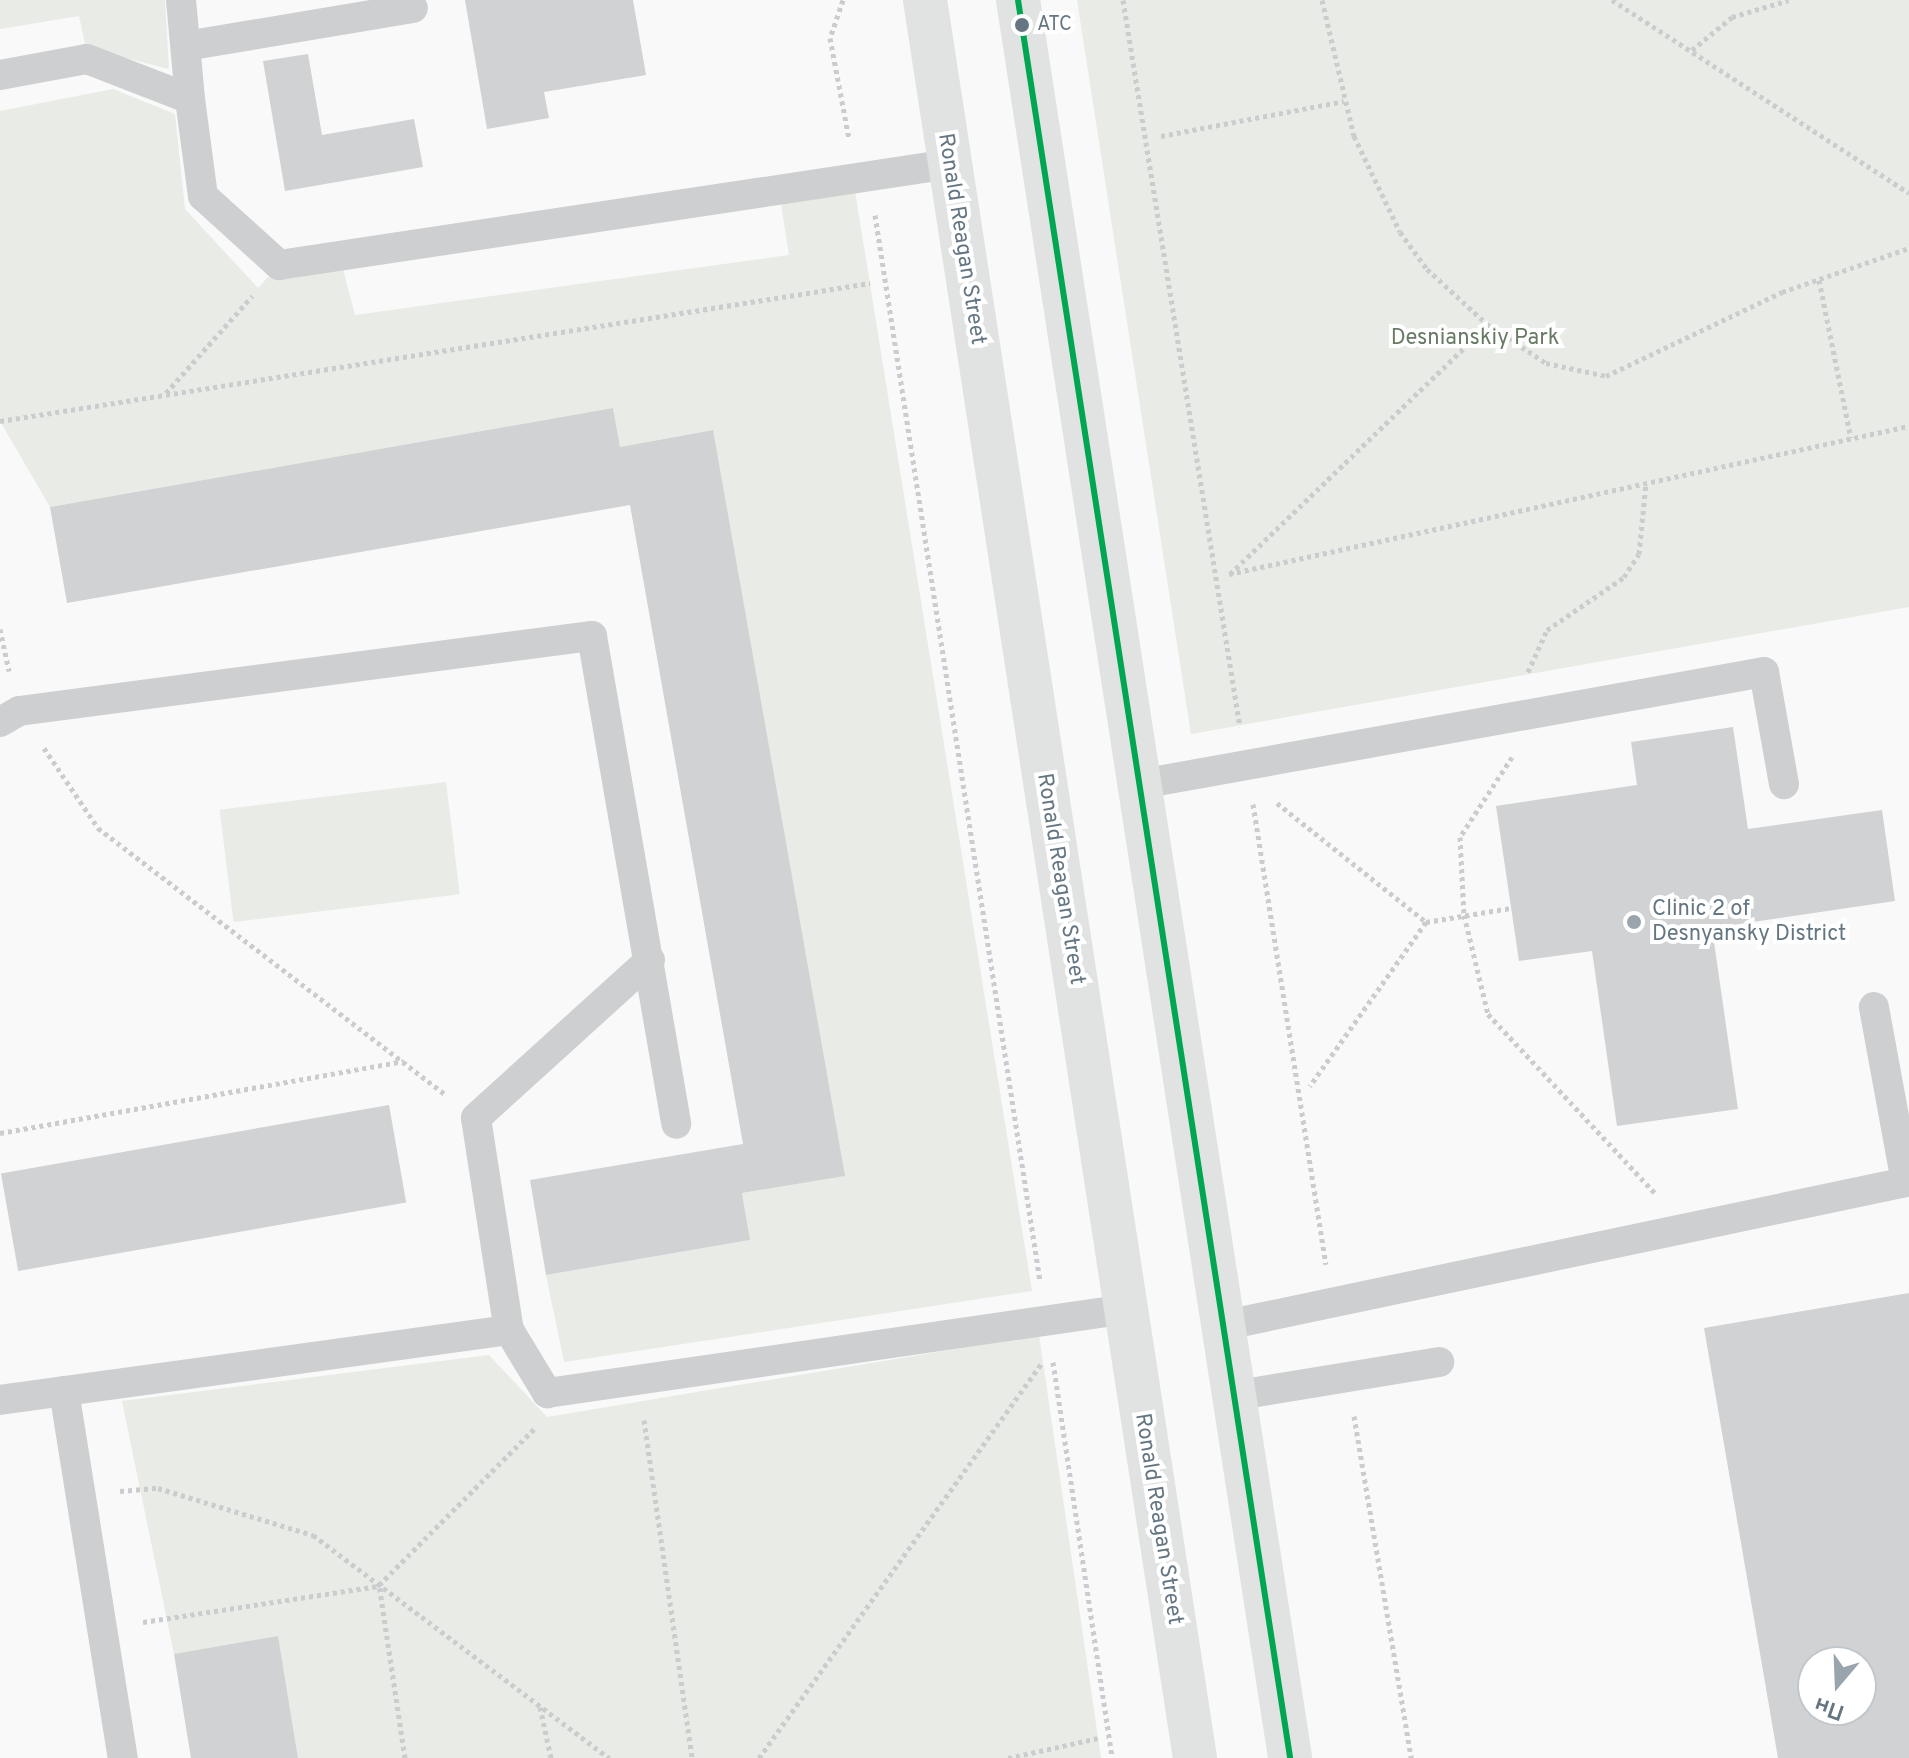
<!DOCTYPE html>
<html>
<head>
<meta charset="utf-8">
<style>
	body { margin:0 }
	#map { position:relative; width:1909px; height:1758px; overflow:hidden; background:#f9f9f9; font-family:Overpass,sans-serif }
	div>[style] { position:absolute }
	.green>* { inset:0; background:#e8ebe6; transform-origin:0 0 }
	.building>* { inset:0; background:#d0d2d3; transform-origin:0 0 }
	.path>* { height:5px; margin-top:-2.5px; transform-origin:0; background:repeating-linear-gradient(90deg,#cbcccd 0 4px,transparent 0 8px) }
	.lane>* { height:30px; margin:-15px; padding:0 15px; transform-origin:15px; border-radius:15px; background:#cecfd0 }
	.secondary>* { height:44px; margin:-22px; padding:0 22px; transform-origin:22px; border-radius:22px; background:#e1e2e2 }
	.bus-1>* { height:6px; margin:-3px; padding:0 3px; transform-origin:3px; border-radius:3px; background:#00a651 }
	.dots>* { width:22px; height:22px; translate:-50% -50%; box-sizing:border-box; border:4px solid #fff; border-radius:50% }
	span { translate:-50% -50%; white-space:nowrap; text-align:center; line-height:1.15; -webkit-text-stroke:8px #fff; paint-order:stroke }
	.bus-label { font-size:20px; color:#657683 }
	.left { translate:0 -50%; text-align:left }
	.street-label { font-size:22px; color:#657683 }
	.park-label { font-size:22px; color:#687a64 }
	.poi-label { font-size:22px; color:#657683 }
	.north { position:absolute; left:1797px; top:1646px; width:80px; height:80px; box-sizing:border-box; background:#fff; border:2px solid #c1c8cd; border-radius:50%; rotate:199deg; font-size:22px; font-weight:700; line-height:32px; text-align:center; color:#657683 }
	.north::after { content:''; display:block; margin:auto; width:28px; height:36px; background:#99a4ac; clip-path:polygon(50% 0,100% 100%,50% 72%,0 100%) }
</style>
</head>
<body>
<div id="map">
	<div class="green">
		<i style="clip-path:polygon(0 0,165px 0,169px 69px,86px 48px,79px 16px,0 29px)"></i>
		<i style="clip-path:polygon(1077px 0,1909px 0,1909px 607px,1191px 734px)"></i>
		<i style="clip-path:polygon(113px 89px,175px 114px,185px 209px,258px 288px,268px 277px,343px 269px,355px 315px,789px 255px,780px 198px,855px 191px,1032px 1291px,564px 1362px,546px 1275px,750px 1240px,742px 1193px,844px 1176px,712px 430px,620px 447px,613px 408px,50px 507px,0 421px,0 111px)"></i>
		<i style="left:446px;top:782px;width:113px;height:228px;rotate:83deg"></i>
		<i style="clip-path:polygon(1039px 1335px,1101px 1758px,298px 1758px,278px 1637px,174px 1654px,122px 1401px,489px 1355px,547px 1417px)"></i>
	</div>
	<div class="building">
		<i style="clip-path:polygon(465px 0,633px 0,646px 75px,544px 92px,549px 118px,487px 129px)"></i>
		<i style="clip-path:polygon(308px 54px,322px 135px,414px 119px,423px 167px,285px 191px,263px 61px)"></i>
		<i style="clip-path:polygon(613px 408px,620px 447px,713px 430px,845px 1176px,742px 1193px,750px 1240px,546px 1275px,530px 1180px,743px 1144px,630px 505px,67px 603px,50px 507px)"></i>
		<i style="clip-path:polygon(1733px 727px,1748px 829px,1882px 810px,1895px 901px,1712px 928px,1738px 1109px,1617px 1126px,1592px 951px,1519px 961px,1496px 806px,1637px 785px,1631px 742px)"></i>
		<i style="left:389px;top:1105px;width:99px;height:394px;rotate:80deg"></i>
		<i style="clip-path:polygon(evenodd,1909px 1293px,1909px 1758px,1778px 1758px,1704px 1328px,1909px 1293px,1813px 1662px,1861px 1662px,1861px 1710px,1813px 1710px,1813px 1662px)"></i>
		<i style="clip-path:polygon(278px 1636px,298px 1758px,191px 1758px,174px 1654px)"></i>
	</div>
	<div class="path">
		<i style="left:843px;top:0;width:40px;rotate:108.9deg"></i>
		<i style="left:830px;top:38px;width:103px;rotate:79.3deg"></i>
		<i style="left:1123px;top:0;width:736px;rotate:80.86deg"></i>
		<i style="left:1322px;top:0;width:140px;rotate:76.8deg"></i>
		<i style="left:1354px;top:136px;width:106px;rotate:64.4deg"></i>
		<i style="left:1400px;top:232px;width:46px;rotate:53.9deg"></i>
		<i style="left:1427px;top:269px;width:83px;rotate:42.6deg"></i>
		<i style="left:1488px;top:325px;width:69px;rotate:33.2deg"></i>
		<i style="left:1546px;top:363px;width:61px;rotate:12.2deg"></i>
		<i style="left:1606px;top:376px;width:195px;rotate:-25.5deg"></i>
		<i style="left:1782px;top:292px;width:134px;rotate:-19.1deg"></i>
		<i style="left:1612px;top:0;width:354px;rotate:33deg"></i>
		<i style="left:1692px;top:50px;width:52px;rotate:-39.5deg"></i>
		<i style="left:1732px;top:17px;width:59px;rotate:-16.6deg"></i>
		<i style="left:1161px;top:136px;width:186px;rotate:-10.8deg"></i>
		<i style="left:875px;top:215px;width:1079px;rotate:81.2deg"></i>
		<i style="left:1819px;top:280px;width:161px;rotate:78.6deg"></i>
		<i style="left:166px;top:393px;width:130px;rotate:-48.4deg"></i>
		<i style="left:0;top:421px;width:881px;rotate:-9.01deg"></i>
		<i style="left:1229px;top:574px;width:696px;rotate:-12.28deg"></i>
		<i style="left:1230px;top:574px;width:359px;rotate:-44deg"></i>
		<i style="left:0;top:629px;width:43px;rotate:77.9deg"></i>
		<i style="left:1528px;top:672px;width:46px;rotate:-65.7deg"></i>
		<i style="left:1547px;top:630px;width:93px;rotate:-34.5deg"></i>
		<i style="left:1624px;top:577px;width:27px;rotate:-57deg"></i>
		<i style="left:1639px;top:554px;width:71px;rotate:-84.4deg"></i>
		<i style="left:44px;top:748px;width:97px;rotate:56deg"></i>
		<i style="left:98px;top:828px;width:437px;rotate:37.5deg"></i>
		<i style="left:1512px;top:757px;width:95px;rotate:123deg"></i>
		<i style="left:1460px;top:837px;width:78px;rotate:87.1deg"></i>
		<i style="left:1464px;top:915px;width:102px;rotate:76.4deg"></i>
		<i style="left:1488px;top:1014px;width:245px;rotate:47deg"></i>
		<i style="left:1277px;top:803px;width:191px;rotate:38.6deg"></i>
		<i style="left:1426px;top:922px;width:201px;rotate:125.3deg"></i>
		<i style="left:1253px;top:804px;width:466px;rotate:81deg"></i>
		<i style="left:1426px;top:922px;width:86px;rotate:-9.4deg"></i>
		<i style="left:0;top:1133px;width:410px;rotate:-10.1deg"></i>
		<i style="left:1053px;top:1362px;width:400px;rotate:81.5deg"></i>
		<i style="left:1354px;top:1416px;width:347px;rotate:80.5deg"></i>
		<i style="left:644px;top:1420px;width:341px;rotate:81.9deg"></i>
		<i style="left:120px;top:1491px;width:38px;rotate:-5deg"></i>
		<i style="left:158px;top:1488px;width:162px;rotate:16.9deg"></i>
		<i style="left:313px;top:1535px;width:371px;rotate:37deg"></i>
		<i style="left:143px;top:1622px;width:238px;rotate:-8.7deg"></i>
		<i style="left:540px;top:1707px;width:52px;rotate:77.8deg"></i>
		<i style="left:405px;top:1758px;width:175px;rotate:-98.5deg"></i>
		<i style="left:379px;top:1585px;width:220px;rotate:-45.2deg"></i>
		<i style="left:759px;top:1758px;width:487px;rotate:-54.4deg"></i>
		<i style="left:1008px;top:1758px;width:92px;rotate:-12.5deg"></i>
	</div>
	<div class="lane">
		<i style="left:181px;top:0;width:99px;rotate:84.8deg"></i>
		<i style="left:186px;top:46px;width:230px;rotate:-9.5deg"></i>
		<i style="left:0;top:75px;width:88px;rotate:-10.4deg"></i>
		<i style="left:87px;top:59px;width:110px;rotate:21.2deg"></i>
		<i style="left:190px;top:99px;width:98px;rotate:82.4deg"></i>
		<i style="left:203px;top:196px;width:103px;rotate:42.2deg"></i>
		<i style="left:279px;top:265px;width:679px;rotate:-8.56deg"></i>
		<i style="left:0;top:722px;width:22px;rotate:-30deg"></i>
		<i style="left:19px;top:711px;width:578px;rotate:-7.46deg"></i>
		<i style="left:592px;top:636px;width:495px;rotate:80.2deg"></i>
		<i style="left:1141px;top:784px;width:633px;rotate:-10.19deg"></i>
		<i style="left:1764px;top:672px;width:114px;rotate:79.9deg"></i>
		<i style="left:650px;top:960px;width:235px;rotate:137.8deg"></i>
		<i style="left:476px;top:1118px;width:215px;rotate:81.2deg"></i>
		<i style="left:509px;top:1330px;width:74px;rotate:58.9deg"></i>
		<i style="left:547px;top:1393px;width:585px;rotate:-8.25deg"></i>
		<i style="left:1226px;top:1325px;width:695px;rotate:-11.88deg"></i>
		<i style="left:1906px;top:1182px;width:178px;rotate:-100.4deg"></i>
		<i style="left:64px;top:1391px;width:372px;rotate:80.9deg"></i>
		<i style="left:1238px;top:1395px;width:204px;rotate:-9.3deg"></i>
		<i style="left:0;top:1400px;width:514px;rotate:-7.83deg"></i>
	</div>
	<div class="secondary">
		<i style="left:925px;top:0;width:1779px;rotate:81.27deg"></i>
		<i style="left:1018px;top:0;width:1779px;rotate:81.2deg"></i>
	</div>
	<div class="bus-1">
		<i style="left:1018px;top:0;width:1779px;rotate:81.2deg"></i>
	</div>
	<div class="dots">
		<i style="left:1022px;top:25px;background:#657683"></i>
		<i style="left:1634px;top:922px;background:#99a4ac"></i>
	</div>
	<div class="bus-label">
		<span class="left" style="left:1037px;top:25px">АТС</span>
	</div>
	<div class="street-label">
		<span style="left:961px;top:239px;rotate:81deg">Ronald Reagan Street</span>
		<span style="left:1060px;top:879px;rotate:81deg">Ronald Reagan Street</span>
		<span style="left:1158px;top:1519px;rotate:81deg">Ronald Reagan Street</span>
	</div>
	<div class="park-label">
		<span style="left:1475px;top:339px">Desnianskiy Park</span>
	</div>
	<div class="poi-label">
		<span class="left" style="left:1652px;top:922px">Clinic 2 of<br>Desnyansky District</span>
	</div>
	<div class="north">Пн</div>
</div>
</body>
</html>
